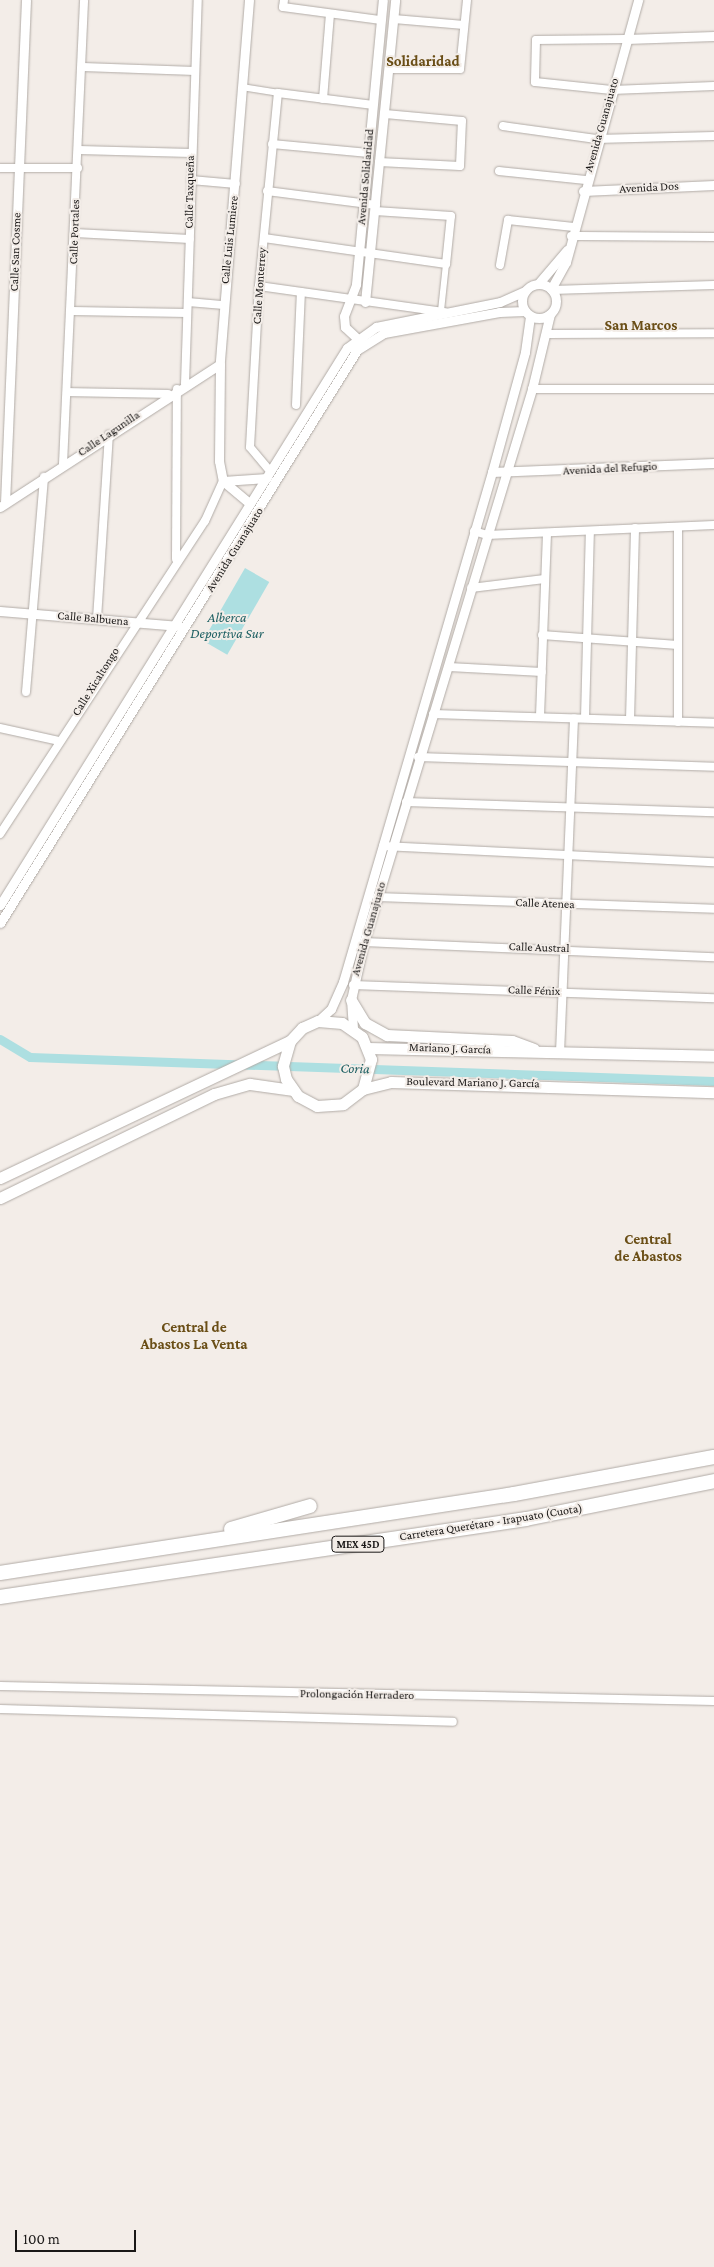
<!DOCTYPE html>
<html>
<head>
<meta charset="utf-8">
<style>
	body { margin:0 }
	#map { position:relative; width:714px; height:2267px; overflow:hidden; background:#f3ede8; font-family:"Crimson Pro",serif }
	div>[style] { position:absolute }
	.water>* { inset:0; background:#addfe1; transform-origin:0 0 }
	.canal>* { height:9px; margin:-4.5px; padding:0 4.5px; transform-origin:4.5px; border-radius:4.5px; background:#addfe1 }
	.roads { filter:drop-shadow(0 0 1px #b1aba6) drop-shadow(0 0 1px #b1aba6) }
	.pedestrian>* { height:5.5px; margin:-2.75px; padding:0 2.75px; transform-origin:2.75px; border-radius:2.75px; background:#fff }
	.minor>* { height:8px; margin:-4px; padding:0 4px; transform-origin:4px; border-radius:4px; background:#fff }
	.tertiary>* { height:9px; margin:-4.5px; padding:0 4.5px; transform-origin:4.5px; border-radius:4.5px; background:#fff }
	.tertiary>.ring { margin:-4.5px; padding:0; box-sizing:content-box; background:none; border:9px solid #fff; border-radius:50% }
	.primary>* { height:11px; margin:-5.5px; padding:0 5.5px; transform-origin:5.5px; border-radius:5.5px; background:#fff }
	.motorway>* { height:14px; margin:-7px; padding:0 7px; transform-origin:7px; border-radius:7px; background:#fff }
	span { translate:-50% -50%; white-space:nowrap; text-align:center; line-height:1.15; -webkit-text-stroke:4px #f3ede8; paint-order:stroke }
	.shield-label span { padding:1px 4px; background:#f3ede8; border:1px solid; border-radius:4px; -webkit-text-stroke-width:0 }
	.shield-label { font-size:11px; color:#1a1817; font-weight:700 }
	.street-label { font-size:12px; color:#1a1817 }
	.water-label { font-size:14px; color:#1c5f62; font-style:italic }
	.quarter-label { font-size:15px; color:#6a4e16; font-weight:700 }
	.scale { position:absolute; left:15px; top:2230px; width:121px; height:22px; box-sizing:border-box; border:2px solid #1a1817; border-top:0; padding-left:6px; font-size:15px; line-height:18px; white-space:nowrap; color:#1a1817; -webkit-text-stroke:4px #f3ede8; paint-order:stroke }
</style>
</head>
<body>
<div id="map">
	<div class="water">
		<i style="left:245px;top:568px;width:28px;height:84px;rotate:30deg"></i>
	</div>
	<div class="canal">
		<i style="left:0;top:1039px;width:35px;rotate:31deg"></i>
		<i style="left:30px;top:1057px;width:684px;rotate:2.01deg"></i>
	</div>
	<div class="roads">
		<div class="pedestrian">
			<i style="left:242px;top:87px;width:36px;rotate:9deg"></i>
			<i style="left:441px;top:311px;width:47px;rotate:-83.9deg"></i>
		</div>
		<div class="minor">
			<i style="left:284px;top:0;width:7px;rotate:98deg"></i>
			<i style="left:283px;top:7px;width:99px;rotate:7.6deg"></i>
			<i style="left:394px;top:19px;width:70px;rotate:4.9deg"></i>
			<i style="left:626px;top:39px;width:90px;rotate:179.4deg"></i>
			<i style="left:536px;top:40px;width:42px;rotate:91.4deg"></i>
			<i style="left:535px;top:82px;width:77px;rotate:5.9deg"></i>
			<i style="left:612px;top:90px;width:102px;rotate:-2.2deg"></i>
			<i style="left:83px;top:67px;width:112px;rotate:2deg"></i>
			<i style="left:389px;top:69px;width:71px"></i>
			<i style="left:460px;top:69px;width:69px;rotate:-84.2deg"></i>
			<i style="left:323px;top:99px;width:85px;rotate:-85.3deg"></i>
			<i style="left:503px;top:126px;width:94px;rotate:8deg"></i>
			<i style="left:596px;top:139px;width:118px;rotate:-1.5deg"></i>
			<i style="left:272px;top:144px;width:97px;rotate:5.3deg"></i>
			<i style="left:79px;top:150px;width:112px;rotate:1.5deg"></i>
			<i style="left:379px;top:162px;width:81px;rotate:2.8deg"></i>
			<i style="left:460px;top:166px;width:45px;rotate:-87.5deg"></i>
			<i style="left:462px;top:121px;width:77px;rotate:-174.8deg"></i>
			<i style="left:0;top:168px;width:78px"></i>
			<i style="left:499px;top:171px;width:87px;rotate:5.9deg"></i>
			<i style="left:191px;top:180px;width:45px;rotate:5.1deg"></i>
			<i style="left:267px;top:191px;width:110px;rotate:7.3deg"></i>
			<i style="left:75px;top:233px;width:115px;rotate:3deg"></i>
			<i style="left:571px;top:236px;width:143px;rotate:0.4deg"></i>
			<i style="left:264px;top:238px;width:184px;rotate:8.1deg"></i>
			<i style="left:446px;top:264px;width:48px;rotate:-84.1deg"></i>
			<i style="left:451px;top:216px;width:76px;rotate:-176.2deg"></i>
			<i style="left:500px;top:265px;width:46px;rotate:-79.9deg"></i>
			<i style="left:508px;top:220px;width:66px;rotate:6.1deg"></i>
			<i style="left:259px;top:286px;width:188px;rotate:8deg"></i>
			<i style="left:552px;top:290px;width:162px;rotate:-1.8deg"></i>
			<i style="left:188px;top:302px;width:36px;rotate:5deg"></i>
			<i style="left:72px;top:311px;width:115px;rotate:1deg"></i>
			<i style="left:547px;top:334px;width:167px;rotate:-0.3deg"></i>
			<i style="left:185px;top:384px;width:384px;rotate:-88.1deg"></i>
			<i style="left:532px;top:389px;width:182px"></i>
			<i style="left:68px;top:392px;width:100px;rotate:1.1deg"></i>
			<i style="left:296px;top:405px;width:113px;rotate:-87.5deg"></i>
			<i style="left:63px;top:464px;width:464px;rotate:-87.4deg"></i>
			<i style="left:270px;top:471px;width:31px;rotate:-130deg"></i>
			<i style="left:250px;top:447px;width:161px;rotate:-86.8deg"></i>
			<i style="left:259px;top:286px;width:194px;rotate:-84.4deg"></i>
			<i style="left:278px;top:93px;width:96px;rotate:7.2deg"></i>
			<i style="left:474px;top:531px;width:14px;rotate:17deg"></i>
			<i style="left:487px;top:535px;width:227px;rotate:-2.5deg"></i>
			<i style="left:176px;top:559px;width:170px;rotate:-89.7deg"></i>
			<i style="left:471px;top:588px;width:74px;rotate:-7deg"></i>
			<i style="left:97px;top:619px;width:185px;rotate:-86.3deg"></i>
			<i style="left:542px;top:635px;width:136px;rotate:4.2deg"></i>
			<i style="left:449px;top:667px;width:93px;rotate:3.1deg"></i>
			<i style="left:26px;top:692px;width:216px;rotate:-85.2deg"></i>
			<i style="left:433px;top:714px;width:281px;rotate:1.8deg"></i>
			<i style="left:540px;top:716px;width:183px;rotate:-87.8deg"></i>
			<i style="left:585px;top:718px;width:187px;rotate:-88.5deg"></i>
			<i style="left:630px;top:720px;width:192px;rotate:-88.5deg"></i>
			<i style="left:678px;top:722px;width:195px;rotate:-90deg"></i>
			<i style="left:0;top:728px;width:60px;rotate:12.4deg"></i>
			<i style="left:418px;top:757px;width:296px;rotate:1.9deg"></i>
			<i style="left:406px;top:802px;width:308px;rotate:1.9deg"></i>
			<i style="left:0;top:834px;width:374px;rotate:-56.8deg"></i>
			<i style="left:205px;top:521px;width:44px;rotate:-65.8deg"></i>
			<i style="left:383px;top:846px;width:331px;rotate:2.8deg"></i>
			<i style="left:377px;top:897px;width:337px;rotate:2deg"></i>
			<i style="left:364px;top:942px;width:350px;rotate:2.5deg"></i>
			<i style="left:353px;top:985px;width:361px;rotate:2.1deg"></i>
			<i style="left:560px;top:1053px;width:335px;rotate:-87.6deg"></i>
			<i style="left:0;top:1686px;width:714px;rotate:1.2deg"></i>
			<i style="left:0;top:1709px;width:453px;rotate:1.6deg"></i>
		</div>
		<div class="tertiary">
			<i style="left:249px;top:0;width:365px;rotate:94.6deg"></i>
			<i style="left:220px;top:364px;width:97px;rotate:90.6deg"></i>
			<i style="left:219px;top:461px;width:20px;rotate:79deg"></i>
			<i style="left:223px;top:481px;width:35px;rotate:40deg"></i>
			<i style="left:626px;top:39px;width:88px;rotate:-2deg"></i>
			<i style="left:583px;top:191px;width:131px;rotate:-2.6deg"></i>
			<i class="ring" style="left:522px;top:284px;width:25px;height:25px"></i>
			<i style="left:538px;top:284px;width:45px;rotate:-49.5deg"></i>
			<i style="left:551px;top:289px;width:31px;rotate:-61deg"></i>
			<i style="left:566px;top:262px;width:272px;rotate:-74.6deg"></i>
			<i style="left:365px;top:302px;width:303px;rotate:-84.3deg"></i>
			<i style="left:361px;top:342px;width:22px;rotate:-137deg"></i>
			<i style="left:345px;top:327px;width:11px;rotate:-95deg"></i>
			<i style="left:344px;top:316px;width:34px;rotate:-69deg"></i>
			<i style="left:356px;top:284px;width:285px;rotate:-84.6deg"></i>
			<i style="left:492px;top:472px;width:222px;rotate:-2.3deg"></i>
			<i style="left:223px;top:481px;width:44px;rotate:-3.9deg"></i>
			<i style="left:5px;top:503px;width:503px;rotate:-87.61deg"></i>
			<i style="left:0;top:507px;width:262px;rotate:-33deg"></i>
			<i style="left:0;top:611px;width:180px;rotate:4.8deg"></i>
			<i style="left:0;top:905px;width:656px;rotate:-58.08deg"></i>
			<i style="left:347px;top:348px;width:36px;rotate:-36deg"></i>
			<i style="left:376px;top:327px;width:126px;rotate:-11.4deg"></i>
			<i style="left:500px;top:302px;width:27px;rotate:-24deg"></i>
			<i style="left:0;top:923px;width:675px;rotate:-58.08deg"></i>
			<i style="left:357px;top:350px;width:32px;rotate:-32deg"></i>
			<i style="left:384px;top:333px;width:117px;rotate:-10.3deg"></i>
			<i style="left:499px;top:312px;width:26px;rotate:-2deg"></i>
			<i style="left:318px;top:1021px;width:18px;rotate:-43deg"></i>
			<i style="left:331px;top:1009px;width:30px;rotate:-66deg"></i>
			<i style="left:343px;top:982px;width:531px;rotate:-73.71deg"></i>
			<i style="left:492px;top:472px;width:124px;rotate:-74.6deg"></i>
			<i style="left:525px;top:352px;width:36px;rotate:-82deg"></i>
			<i style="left:353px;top:1028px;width:28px;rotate:-94deg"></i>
			<i style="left:351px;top:1000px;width:59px;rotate:-77.4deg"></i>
			<i style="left:364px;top:942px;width:578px;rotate:-73.1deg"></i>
			<i style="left:532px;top:389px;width:77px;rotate:-76.5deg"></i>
		</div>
		<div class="primary">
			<i style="left:351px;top:1000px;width:27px;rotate:59deg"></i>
			<i style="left:365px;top:1023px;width:25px;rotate:29deg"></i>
			<i style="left:387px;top:1035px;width:125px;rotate:2.7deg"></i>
			<i style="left:512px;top:1041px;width:23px;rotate:20deg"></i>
			<i style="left:290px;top:1041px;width:26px;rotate:106deg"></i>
			<i style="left:283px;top:1066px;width:13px;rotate:77deg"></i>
			<i style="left:286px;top:1079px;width:21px;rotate:55deg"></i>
			<i style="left:298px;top:1096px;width:21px;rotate:28deg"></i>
			<i style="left:317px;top:1106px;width:26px;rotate:-4deg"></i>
			<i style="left:343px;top:1104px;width:25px;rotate:-37deg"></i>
			<i style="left:363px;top:1089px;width:29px;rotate:-14deg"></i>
			<i style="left:391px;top:1082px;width:323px;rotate:1.8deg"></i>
			<i style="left:368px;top:1048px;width:346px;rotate:1.3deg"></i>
			<i style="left:0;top:1178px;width:321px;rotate:-25.3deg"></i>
			<i style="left:290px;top:1041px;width:18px;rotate:-47deg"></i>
			<i style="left:302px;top:1028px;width:17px;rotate:-24deg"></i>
			<i style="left:318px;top:1021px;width:24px;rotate:5deg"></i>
			<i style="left:342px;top:1023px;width:24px;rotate:35deg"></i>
			<i style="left:362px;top:1037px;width:24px;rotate:68deg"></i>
			<i style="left:371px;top:1059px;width:31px;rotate:105deg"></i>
			<i style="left:0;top:1198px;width:238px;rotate:-25.9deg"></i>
			<i style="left:214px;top:1094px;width:37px;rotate:-16deg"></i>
			<i style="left:250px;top:1084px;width:42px;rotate:8.1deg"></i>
		</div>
		<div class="motorway">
			<i style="left:231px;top:1529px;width:82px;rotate:-16.2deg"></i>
			<i style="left:0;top:1573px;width:520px;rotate:-8.74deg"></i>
			<i style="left:514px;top:1494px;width:203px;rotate:-10.5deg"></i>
			<i style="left:0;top:1597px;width:532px;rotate:-8.43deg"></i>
			<i style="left:526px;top:1519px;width:192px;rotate:-11.4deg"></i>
		</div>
	</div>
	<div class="shield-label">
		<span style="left:358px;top:1544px">MEX 45D</span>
	</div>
	<div class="street-label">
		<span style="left:602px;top:125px;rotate:-74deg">Avenida Guanajuato</span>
		<span style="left:366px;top:177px;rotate:-85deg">Avenida Solidaridad</span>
		<span style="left:649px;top:188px;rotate:-3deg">Avenida Dos</span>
		<span style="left:190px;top:192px;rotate:-89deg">Calle Taxqueña</span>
		<span style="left:75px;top:232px;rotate:-88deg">Calle Portales</span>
		<span style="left:230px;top:240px;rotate:-84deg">Calle Luis Lumiere</span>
		<span style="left:16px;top:252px;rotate:-88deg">Calle San Cosme</span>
		<span style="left:260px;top:286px;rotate:-86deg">Calle Monterrey</span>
		<span style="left:109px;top:434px;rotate:-34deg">Calle Lagunilla</span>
		<span style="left:610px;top:469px;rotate:-3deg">Avenida del Refugio</span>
		<span style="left:235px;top:550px;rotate:-58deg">Avenida Guanajuato</span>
		<span style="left:93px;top:619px;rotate:5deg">Calle Balbuena</span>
		<span style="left:96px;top:682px;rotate:-58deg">Calle Xicaltongo</span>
		<span style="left:545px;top:904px;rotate:2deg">Calle Atenea</span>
		<span style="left:369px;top:929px;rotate:-74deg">Avenida Guanajuato</span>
		<span style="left:539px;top:948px;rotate:2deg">Calle Austral</span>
		<span style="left:534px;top:991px;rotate:2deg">Calle Fénix</span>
		<span style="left:450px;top:1049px;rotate:2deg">Mariano J. García</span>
		<span style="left:473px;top:1083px;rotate:1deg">Boulevard Mariano J. García</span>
		<span style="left:491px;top:1523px;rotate:-9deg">Carretera Querétaro - Irapuato (Cuota)</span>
		<span style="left:357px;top:1695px;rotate:1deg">Prolongación Herradero</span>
	</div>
	<div class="water-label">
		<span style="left:227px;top:625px">Alberca<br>Deportiva Sur</span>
		<span style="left:355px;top:1068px;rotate:2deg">Coria</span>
	</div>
	<div class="quarter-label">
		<span style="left:423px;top:62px">Solidaridad</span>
		<span style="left:641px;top:326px">San Marcos</span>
		<span style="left:648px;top:1248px">Central<br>de Abastos</span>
		<span style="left:194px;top:1336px">Central de<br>Abastos La Venta</span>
	</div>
	<div class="scale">100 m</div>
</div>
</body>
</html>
